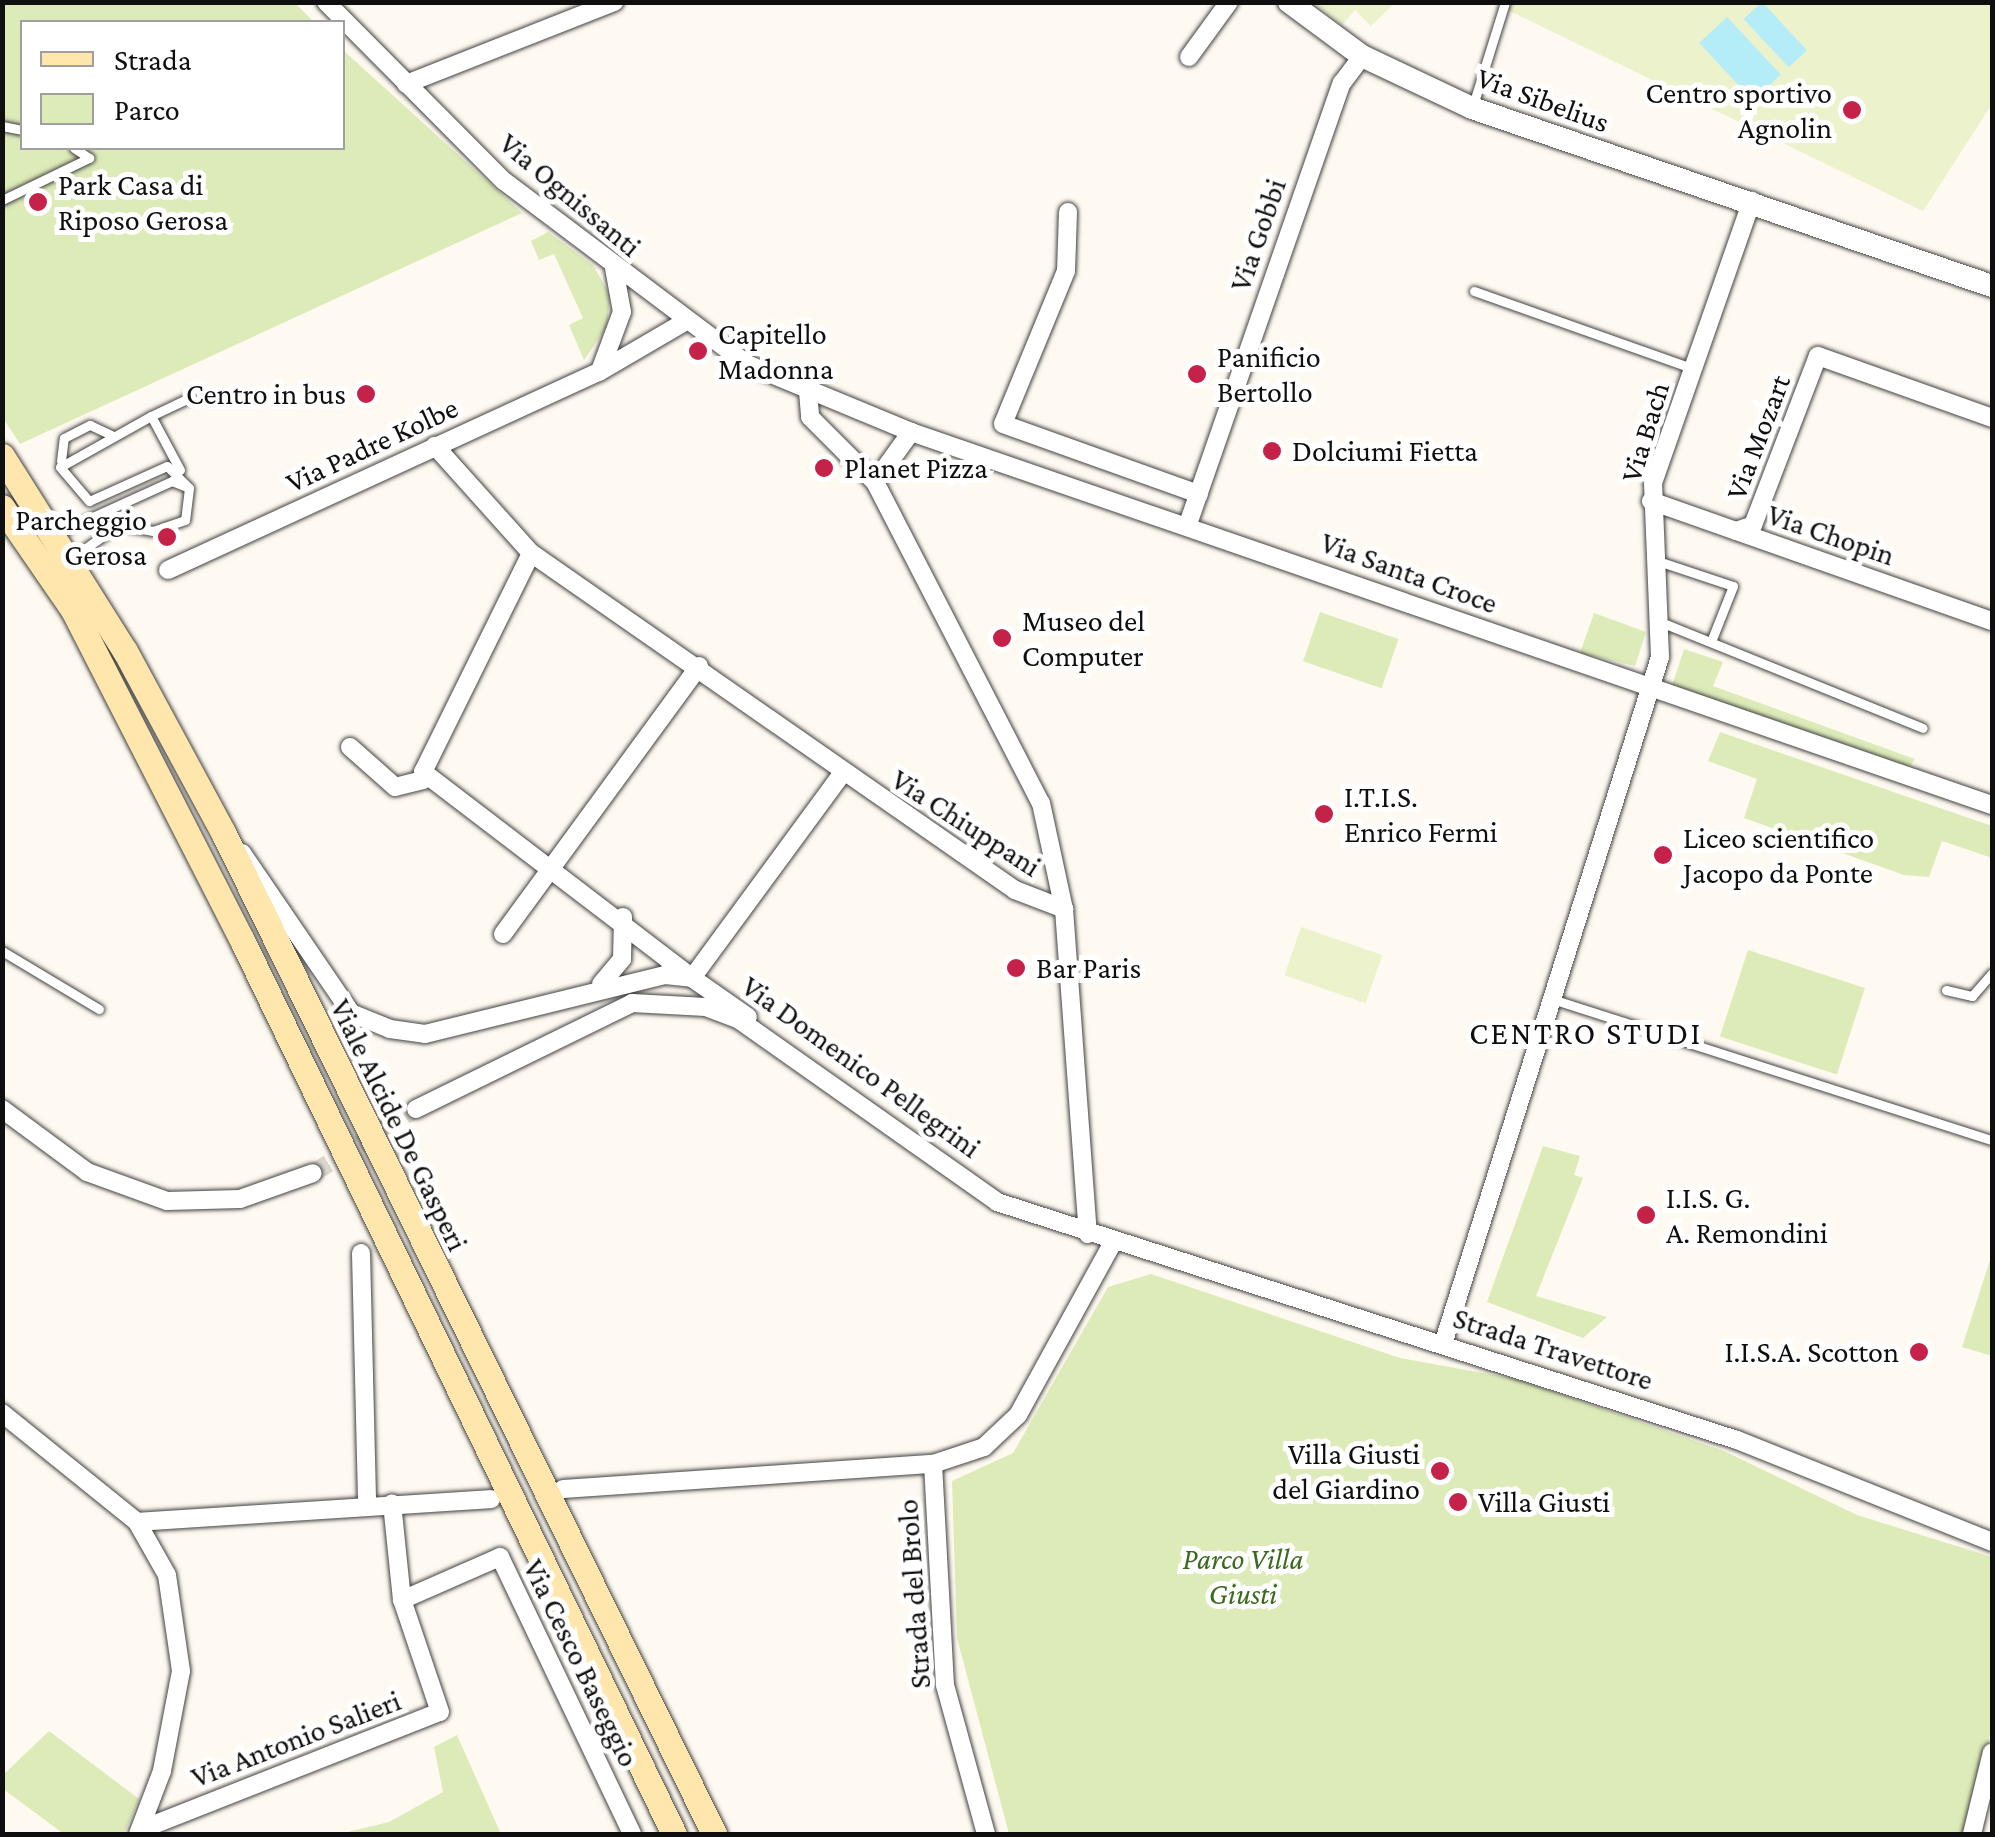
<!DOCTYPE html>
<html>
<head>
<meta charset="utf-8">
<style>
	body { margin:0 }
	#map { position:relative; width:1995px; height:1837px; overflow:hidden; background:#fffaf1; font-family:"Crimson Pro",serif }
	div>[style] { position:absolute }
	.green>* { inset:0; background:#ddebb9; transform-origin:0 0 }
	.pitch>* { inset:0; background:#ecf2cb; transform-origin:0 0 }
	.water>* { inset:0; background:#b4ecf8; transform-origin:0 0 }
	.minor-tunnel>* { height:18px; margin-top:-9px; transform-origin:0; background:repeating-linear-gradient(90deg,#dbd7cf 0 18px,transparent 0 27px) }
	.roads { filter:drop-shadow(0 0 2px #424242) drop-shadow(0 0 2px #424242) }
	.service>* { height:9px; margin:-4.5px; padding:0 4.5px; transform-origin:4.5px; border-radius:4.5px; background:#fff }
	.minor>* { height:18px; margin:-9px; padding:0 9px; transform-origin:9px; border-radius:9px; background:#fff }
	.tertiary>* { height:22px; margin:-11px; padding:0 11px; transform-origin:11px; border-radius:11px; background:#fff }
	.secondary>* { height:25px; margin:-12.5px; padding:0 12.5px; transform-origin:12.5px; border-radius:12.5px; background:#ffe6ac }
	.dots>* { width:28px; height:28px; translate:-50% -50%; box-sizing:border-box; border:5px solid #fff; border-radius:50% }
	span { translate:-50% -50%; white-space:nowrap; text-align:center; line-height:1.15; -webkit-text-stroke:10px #fff; paint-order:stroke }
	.poi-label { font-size:30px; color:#0f0f0f }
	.right { translate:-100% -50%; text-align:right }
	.left { translate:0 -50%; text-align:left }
	.street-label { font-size:30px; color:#0f0f0f }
	.park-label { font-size:30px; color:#3b6a1d; font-style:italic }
	.neighbourhood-label { font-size:32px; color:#0f0f0f; letter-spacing:2.5px }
	.frame { position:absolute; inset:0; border:5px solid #0f0f0f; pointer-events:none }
	.legend { position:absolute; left:20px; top:20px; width:325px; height:130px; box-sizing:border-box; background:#fff; border:2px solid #9f9f9f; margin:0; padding:12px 18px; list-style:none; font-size:30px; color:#0f0f0f }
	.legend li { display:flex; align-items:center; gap:20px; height:50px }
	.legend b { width:50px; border:2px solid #9f9f9f }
</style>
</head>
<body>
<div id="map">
	<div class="green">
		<i style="clip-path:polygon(3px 3px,295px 3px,314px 22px,22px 22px,22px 148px,342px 148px,343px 50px,522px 213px,20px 444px,3px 418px)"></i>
		<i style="clip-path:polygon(548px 232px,593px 265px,610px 295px,607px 327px,584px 360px,569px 325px,583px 318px,554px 254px,539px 260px,531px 241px)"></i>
		<i style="left:1320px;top:612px;width:83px;height:52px;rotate:19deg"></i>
		<i style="clip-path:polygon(1594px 613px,1646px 632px,1635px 666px,1580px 653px)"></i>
		<i style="clip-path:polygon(1684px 649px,1723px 662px,1713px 686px,1915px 759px,1905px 773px,1672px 686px)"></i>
		<i style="clip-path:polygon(1720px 732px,1992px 826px,1992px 858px,1942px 841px,1929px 877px,1904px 875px,1744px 818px,1757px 779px,1708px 761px)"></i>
		<i style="left:1748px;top:950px;width:123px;height:91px;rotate:18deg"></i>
		<i style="clip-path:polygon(1543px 1146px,1580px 1156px,1574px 1175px,1583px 1178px,1536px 1296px,1607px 1317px,1583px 1338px,1487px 1302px)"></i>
		<i style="clip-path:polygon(1992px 1254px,1992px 1356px,1962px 1347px)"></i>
		<i style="clip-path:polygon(1151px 1274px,1400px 1358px,1516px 1379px,1724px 1451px,1857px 1515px,1992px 1557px,1992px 1726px,1966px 1834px,1009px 1834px,957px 1638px,952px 1481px,1013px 1453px,1108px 1287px)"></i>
		<i style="clip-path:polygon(49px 1731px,139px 1799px,124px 1834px,64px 1834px,3px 1789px,3px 1775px)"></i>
		<i style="clip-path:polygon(457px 1735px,501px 1834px,339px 1834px,389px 1822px,443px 1792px,434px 1747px)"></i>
	</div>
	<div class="pitch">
		<i style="clip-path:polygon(1315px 3px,1395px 3px,1371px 26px,1355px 10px,1342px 25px)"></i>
		<i style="clip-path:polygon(1493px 3px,1992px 3px,1992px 104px,1923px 211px)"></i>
		<i style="left:1301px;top:927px;width:86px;height:51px;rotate:19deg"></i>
	</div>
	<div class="water">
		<i style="left:1762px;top:2px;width:66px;height:25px;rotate:47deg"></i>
		<i style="left:1727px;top:17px;width:79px;height:38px;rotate:47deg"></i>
	</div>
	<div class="minor-tunnel">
		<i style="left:313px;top:1173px;width:121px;rotate:-31.9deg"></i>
	</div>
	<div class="roads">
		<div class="service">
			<i style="left:1473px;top:105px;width:108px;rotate:-72.7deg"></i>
			<i style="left:2px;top:126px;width:20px;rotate:11deg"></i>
			<i style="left:2px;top:200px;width:97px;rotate:-25.8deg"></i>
			<i style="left:89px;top:158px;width:18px;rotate:-146deg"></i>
			<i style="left:1474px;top:291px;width:233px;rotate:19.5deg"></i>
			<i style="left:151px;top:416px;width:44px;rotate:-25.4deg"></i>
			<i style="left:61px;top:461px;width:23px;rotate:-83deg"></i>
			<i style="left:64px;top:438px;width:29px;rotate:-27deg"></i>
			<i style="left:90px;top:425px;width:23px;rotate:25deg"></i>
			<i style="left:180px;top:470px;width:61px;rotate:-118.2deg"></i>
			<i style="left:151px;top:416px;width:104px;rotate:150.7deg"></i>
			<i style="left:60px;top:467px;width:45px;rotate:49.5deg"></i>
			<i style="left:89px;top:501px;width:85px;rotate:-24.2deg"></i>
			<i style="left:167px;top:466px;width:31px;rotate:45deg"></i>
			<i style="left:55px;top:534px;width:128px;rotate:-24.4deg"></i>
			<i style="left:172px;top:481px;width:18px;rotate:22deg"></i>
			<i style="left:189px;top:488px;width:32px;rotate:97deg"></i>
			<i style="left:185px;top:520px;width:34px;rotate:161deg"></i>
			<i style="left:153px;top:531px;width:36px;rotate:-170deg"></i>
			<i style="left:118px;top:525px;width:57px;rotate:144.3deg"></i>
			<i style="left:1658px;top:561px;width:79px;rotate:18.4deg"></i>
			<i style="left:1733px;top:586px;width:57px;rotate:111.6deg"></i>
			<i style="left:1663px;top:623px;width:280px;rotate:22deg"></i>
			<i style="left:2px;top:951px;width:113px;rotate:30.9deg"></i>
			<i style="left:1946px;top:990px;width:27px;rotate:13deg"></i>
			<i style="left:1972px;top:996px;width:30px;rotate:-49deg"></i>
			<i style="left:1552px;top:999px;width:462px;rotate:17.8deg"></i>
		</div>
		<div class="minor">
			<i style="left:326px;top:2px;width:252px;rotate:45.2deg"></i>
			<i style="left:504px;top:181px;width:304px;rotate:37deg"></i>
			<i style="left:747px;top:364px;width:178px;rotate:22.5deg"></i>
			<i style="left:911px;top:432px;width:1144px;rotate:19.04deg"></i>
			<i style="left:1189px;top:57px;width:68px;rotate:-54deg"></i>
			<i style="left:406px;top:84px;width:224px;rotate:-21.5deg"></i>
			<i style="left:1068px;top:212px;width:59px;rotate:91.9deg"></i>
			<i style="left:1066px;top:271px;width:165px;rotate:112.4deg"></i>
			<i style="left:1003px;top:424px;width:208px;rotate:19.7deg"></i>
			<i style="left:600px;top:371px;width:63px;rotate:-69.6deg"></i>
			<i style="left:622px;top:312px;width:45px;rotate:-100.3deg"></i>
			<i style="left:808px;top:392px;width:25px;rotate:85deg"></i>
			<i style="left:810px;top:417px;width:92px;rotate:45deg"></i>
			<i style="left:875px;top:482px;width:361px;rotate:62.7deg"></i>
			<i style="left:1041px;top:803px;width:108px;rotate:77.8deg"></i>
			<i style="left:1064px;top:909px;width:326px;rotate:85.8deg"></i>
			<i style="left:875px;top:482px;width:62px;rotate:-54.2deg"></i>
			<i style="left:1651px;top:501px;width:361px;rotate:19.4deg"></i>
			<i style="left:1188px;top:524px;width:467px;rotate:-70.8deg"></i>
			<i style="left:1342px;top:83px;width:34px;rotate:-53deg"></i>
			<i style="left:1736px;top:531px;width:18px;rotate:-19deg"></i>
			<i style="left:1753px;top:525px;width:181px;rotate:-69deg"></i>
			<i style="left:1818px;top:356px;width:185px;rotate:19.6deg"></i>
			<i style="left:531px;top:553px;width:590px;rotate:34.85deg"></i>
			<i style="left:1015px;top:890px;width:53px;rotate:21.2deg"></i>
			<i style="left:168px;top:570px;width:474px;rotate:-24.7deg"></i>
			<i style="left:599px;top:372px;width:97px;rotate:-30.3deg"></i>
			<i style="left:350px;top:747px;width:60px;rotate:41.6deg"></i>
			<i style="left:395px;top:787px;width:29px;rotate:-14deg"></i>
			<i style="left:423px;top:780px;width:8px;rotate:-90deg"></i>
			<i style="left:423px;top:772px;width:339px;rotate:37.4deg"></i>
			<i style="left:692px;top:978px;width:253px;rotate:-53.7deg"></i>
			<i style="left:423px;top:772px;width:244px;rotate:-63.7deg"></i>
			<i style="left:531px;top:553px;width:144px;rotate:-131.9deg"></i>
			<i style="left:242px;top:853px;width:194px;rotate:55.7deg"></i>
			<i style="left:351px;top:1013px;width:42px;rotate:22.3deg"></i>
			<i style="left:390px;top:1029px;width:35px;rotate:8deg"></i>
			<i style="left:425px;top:1034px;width:247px;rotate:-13.8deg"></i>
			<i style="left:665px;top:975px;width:27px;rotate:6deg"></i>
			<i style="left:692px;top:978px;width:68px;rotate:34.9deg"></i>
			<i style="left:503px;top:934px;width:332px;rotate:-53.8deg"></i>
			<i style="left:601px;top:984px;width:33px;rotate:-50deg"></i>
			<i style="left:622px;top:959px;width:42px;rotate:-88.6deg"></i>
			<i style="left:2px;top:1109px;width:106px;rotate:36.5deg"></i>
			<i style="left:87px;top:1172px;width:85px;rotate:19.9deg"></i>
			<i style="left:167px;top:1201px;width:73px;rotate:-1.6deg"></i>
			<i style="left:240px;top:1199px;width:77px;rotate:-19.6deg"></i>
			<i style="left:416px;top:1109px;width:241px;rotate:-26.1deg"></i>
			<i style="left:632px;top:1003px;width:74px;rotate:3.1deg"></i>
			<i style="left:706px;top:1007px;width:34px;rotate:21deg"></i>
			<i style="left:738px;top:1019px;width:317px;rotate:35.2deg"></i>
			<i style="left:997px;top:1202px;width:777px;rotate:17.83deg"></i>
			<i style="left:1737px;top:1440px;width:275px;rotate:21.8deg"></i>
			<i style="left:361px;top:1253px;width:252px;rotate:88.6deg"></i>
			<i style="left:1444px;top:1341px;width:717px;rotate:-72.47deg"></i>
			<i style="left:1660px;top:657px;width:174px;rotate:-92.3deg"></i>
			<i style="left:1653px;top:483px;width:299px;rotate:-70.7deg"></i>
			<i style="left:2px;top:1413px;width:174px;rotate:38.9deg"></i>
			<i style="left:137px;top:1522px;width:61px;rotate:60.5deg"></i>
			<i style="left:167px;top:1575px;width:97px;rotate:81.7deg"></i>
			<i style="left:181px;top:1671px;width:102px;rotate:100.8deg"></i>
			<i style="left:162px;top:1771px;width:67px;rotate:110.9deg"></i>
			<i style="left:933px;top:1464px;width:221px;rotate:86.9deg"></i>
			<i style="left:945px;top:1685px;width:155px;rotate:74.6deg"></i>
			<i style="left:563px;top:1489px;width:371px;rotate:-3.9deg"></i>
			<i style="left:933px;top:1464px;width:54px;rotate:-18.4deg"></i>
			<i style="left:984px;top:1447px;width:47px;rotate:-43.3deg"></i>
			<i style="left:1018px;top:1415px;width:197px;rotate:-61.2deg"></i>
			<i style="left:137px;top:1522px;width:355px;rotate:-3.7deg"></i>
			<i style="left:402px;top:1600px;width:107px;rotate:-23.7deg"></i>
			<i style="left:500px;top:1557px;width:307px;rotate:64.5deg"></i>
			<i style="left:140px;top:1830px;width:322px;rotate:-21.5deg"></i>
			<i style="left:440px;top:1712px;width:118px;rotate:-108.7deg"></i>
			<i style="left:402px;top:1600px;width:97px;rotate:-95.9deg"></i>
			<i style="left:1972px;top:1834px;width:84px;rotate:-76.3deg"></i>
		</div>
		<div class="tertiary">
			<i style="left:1289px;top:2px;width:91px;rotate:36.5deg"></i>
			<i style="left:1362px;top:56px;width:122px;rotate:25.3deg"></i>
			<i style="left:1472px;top:108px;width:550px;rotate:18.9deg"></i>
		</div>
		<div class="secondary">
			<i style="left:2px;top:456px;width:231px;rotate:57.8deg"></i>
			<i style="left:125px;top:651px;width:206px;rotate:61.6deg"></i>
			<i style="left:223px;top:832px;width:1116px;rotate:63.89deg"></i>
			<i style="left:2px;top:507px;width:125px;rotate:55.4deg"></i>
			<i style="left:73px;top:610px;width:371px;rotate:62.9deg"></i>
			<i style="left:242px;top:940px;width:993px;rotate:64.21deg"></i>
		</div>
	</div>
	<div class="dots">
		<i style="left:1852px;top:110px;background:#c42248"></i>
		<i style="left:38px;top:202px;background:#c42248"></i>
		<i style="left:698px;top:351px;background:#c42248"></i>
		<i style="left:1197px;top:374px;background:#c42248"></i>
		<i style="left:366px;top:394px;background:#c42248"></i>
		<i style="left:1272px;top:451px;background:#c42248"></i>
		<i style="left:824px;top:468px;background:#c42248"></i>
		<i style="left:167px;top:537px;background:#c42248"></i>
		<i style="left:1002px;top:638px;background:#c42248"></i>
		<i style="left:1324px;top:814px;background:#c42248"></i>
		<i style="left:1663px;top:855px;background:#c42248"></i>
		<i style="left:1016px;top:968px;background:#c42248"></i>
		<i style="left:1646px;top:1215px;background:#c42248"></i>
		<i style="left:1919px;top:1352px;background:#c42248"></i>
		<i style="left:1440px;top:1471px;background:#c42248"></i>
		<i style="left:1458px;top:1502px;background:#c42248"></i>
	</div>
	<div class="poi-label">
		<span class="right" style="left:1832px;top:110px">Centro sportivo<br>Agnolin</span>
		<span class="left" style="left:58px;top:202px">Park Casa di<br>Riposo Gerosa</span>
		<span class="left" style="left:718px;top:351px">Capitello<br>Madonna</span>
		<span class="left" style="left:1217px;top:374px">Panificio<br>Bertollo</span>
		<span class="right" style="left:346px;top:394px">Centro in bus</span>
		<span class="left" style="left:1292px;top:451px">Dolciumi Fietta</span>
		<span class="left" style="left:844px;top:468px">Planet Pizza</span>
		<span class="right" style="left:147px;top:537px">Parcheggio<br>Gerosa</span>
		<span class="left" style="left:1022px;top:638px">Museo del<br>Computer</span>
		<span class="left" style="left:1344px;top:814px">I.T.I.S.<br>Enrico Fermi</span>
		<span class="left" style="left:1683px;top:855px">Liceo scientifico<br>Jacopo da Ponte</span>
		<span class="left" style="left:1036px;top:968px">Bar Paris</span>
		<span class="left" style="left:1666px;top:1215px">I.I.S. G.<br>A. Remondini</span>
		<span class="right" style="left:1899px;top:1352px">I.I.S.A. Scotton</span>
		<span class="right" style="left:1420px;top:1471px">Villa Giusti<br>del Giardino</span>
		<span class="left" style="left:1478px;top:1502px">Villa Giusti</span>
	</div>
	<div class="street-label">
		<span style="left:1543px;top:100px;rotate:20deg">Via Sibelius</span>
		<span style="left:570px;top:195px;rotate:40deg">Via Ognissanti</span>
		<span style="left:1258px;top:235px;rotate:-71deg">Via Gobbi</span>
		<span style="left:1645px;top:432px;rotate:-73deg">Via Bach</span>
		<span style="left:1758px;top:437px;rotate:-69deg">Via Mozart</span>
		<span style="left:372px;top:445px;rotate:-25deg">Via Padre Kolbe</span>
		<span style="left:1831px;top:535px;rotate:19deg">Via Chopin</span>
		<span style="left:1409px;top:573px;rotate:20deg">Via Santa Croce</span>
		<span style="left:966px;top:823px;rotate:33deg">Via Chiuppani</span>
		<span style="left:861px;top:1067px;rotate:36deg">Via Domenico Pellegrini</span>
		<span style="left:399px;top:1125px;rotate:64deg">Viale Alcide De Gasperi</span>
		<span style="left:1553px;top:1349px;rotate:18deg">Strada Travettore</span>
		<span style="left:914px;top:1594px;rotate:-94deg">Strada del Brolo</span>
		<span style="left:581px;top:1663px;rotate:64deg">Via Cesco Baseggio</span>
		<span style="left:296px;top:1739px;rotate:-21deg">Via Antonio Salieri</span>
	</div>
	<div class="park-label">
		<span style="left:1243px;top:1576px">Parco Villa<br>Giusti</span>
	</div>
	<div class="neighbourhood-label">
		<span style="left:1586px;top:1033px">CENTRO STUDI</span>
	</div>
	<div class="frame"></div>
	<ul class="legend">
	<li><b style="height:12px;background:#ffe6ac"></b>Strada</li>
	<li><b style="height:28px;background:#ddebb9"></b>Parco</li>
	</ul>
</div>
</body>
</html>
